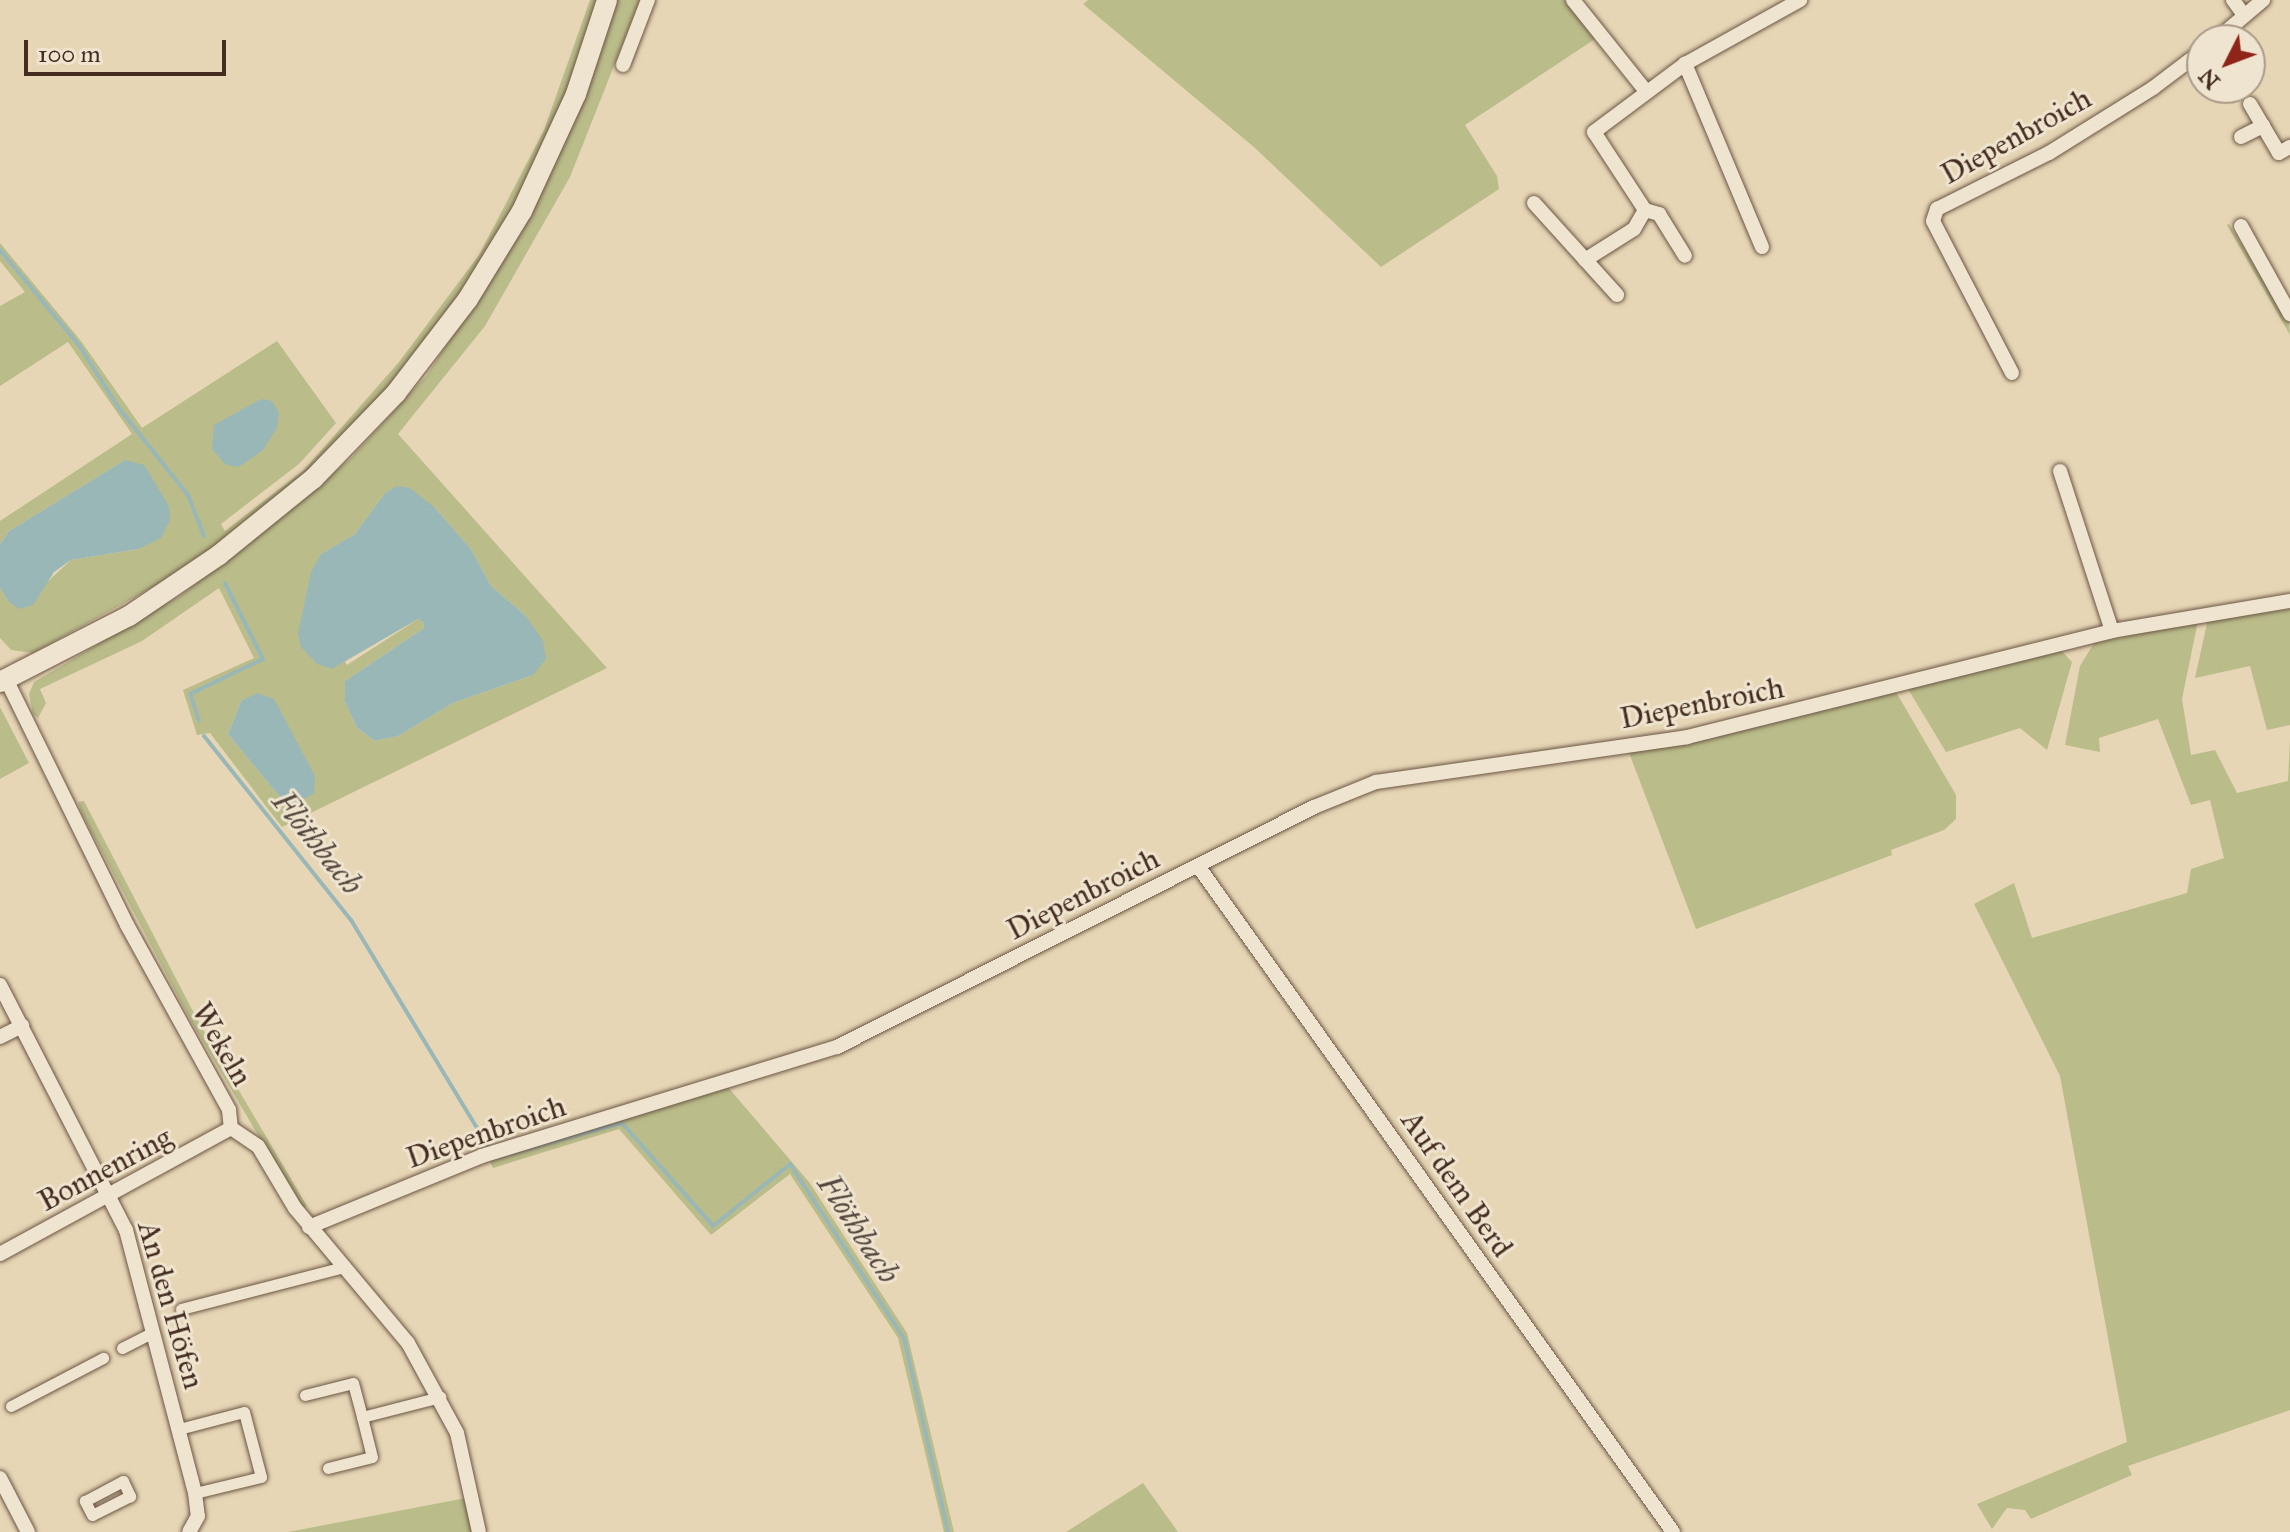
<!DOCTYPE html>
<html>
<head>
<meta charset="utf-8">
<style>
	body { margin:0 }
	#map { position:relative; width:2290px; height:1532px; overflow:hidden; background:#e6d6b5; font-family:"IM FELL Great Primer",serif }
	div>[style] { position:absolute }
	.green>* { inset:0; background:#babc8a }
	.water>* { inset:0; background:#9ab7b7 }
	.stream>* { height:4px; margin:-2px; padding:0 2px; transform-origin:2px; border-radius:2px; background:#9ab7b7 }
	.roads { filter:drop-shadow(0 0 2px #6c5645) drop-shadow(0 0 2px #6c5645) }
	.pedestrian>* { height:11px; margin:-5.5px; padding:0 5.5px; transform-origin:5.5px; border-radius:5.5px; background:#efe4cf }
	.minor>* { height:14px; margin:-7px; padding:0 7px; transform-origin:7px; border-radius:7px; background:#efe4cf }
	.secondary>* { height:20px; margin:-10px; padding:0 10px; transform-origin:10px; border-radius:10px; background:#efe4cf }
	span { translate:-50% -50%; white-space:nowrap; text-align:center; line-height:1.15; -webkit-text-stroke:6px #efe4cf; paint-order:stroke }
	.street-label { font-size:30px; color:#442c20 }
	.water-label { font-size:32px; color:#55483e; font-style:italic }
	.north { position:absolute; left:2186px; top:24px; width:80px; height:80px; box-sizing:border-box; background:#efe4cf; border:2px solid #ab9a89; border-radius:50%; rotate:228deg; font-size:22px; font-weight:700; line-height:32px; text-align:center; color:#442c20 }
	.north::after { content:''; display:block; margin:auto; width:28px; height:36px; background:#8f2418; clip-path:polygon(50% 0,100% 100%,50% 72%,0 100%) }
	.scale { position:absolute; left:24px; top:40px; width:202px; height:36px; box-sizing:border-box; border:4px solid #442c20; border-top:0; padding-left:10px; font-size:24px; line-height:28px; white-space:nowrap; color:#442c20; -webkit-text-stroke:6px #efe4cf; paint-order:stroke }
</style>
</head>
<body>
<div id="map">
	<div class="green">
		<i style="clip-path:polygon(590px 0,599px 0,561px 111px,510px 218px,445px 319px,350px 436px,232px 535px,175px 575px,33px 653px,11px 650px,0 638px,0 588px,9px 602px,45px 584px,71px 560px,139px 549px,125px 460px,9px 531px,0 544px,0 521px,132px 434px,68px 342px,0 386px,0 306px,25px 292px,0 261px,0 243px,81px 341px,142px 428px,277px 341px,336px 423px,299px 464px,221px 524px,225px 531px,304px 470px,399px 362px,479px 255px,544px 130px)"></i>
		<i style="clip-path:polygon(evenodd,615px 0,640px 0,570px 177px,485px 326px,398px 434px,607px 668px,282px 827px,210px 733px,197px 735px,183px 690px,254px 658px,219px 588px,142px 641px,40px 689px,46px 703px,38px 718px,33px 714px,29px 694px,34px 682px,180px 596px,245px 546px,350px 459px,427px 375px,527px 221px,599px 57px,615px 0,385px 493px,435px 508px,471px 549px,491px 586px,526px 616px,533px 675px,453px 703px,398px 736px,375px 741px,357px 728px,345px 702px,345px 681px,424px 628px,423px 622px,418px 619px,347px 665px,307px 594px,321px 554px,355px 534px,385px 493px,615px 0,241px 701px,284px 802px,228px 734px,241px 701px)"></i>
		<i style="clip-path:polygon(1088px 0,1565px 0,1595px 39px,1465px 125px,1497px 176px,1499px 189px,1381px 267px,1255px 148px,1083px 4px)"></i>
		<i style="clip-path:polygon(2229px 224px,2289px 321px,2290px 335px,2227px 225px)"></i>
		<i style="clip-path:polygon(2290px 609px,2290px 725px,2267px 730px,2250px 666px,2195px 678px,2208px 619px)"></i>
		<i style="clip-path:polygon(2198px 621px,2182px 699px,2191px 755px,2215px 750px,2237px 793px,2288px 781px,2290px 739px,2290px 1410px,2128px 1466px,2132px 1475px,2031px 1519px,2025px 1510px,2007px 1508px,1992px 1529px,1977px 1504px,2127px 1442px,2060px 1076px,1974px 904px,2014px 883px,2032px 938px,2187px 893px,2191px 869px,2224px 858px,2210px 800px,2191px 805px,2158px 719px,2099px 738px,2100px 752px,2065px 745px,2080px 666px,2094px 643px)"></i>
		<i style="clip-path:polygon(2060px 649px,2072px 662px,2047px 750px,2020px 728px,1946px 752px,1908px 689px)"></i>
		<i style="clip-path:polygon(1896px 692px,1956px 795px,1956px 819px,1944px 830px,1891px 850px,1892px 855px,1696px 929px,1628px 750px,1688px 741px)"></i>
		<i style="clip-path:polygon(0 707px,29px 763px,0 779px)"></i>
		<i style="clip-path:polygon(84px 801px,198px 1021px,307px 1206px,302px 1210px,192px 1023px,82px 814px,78px 802px)"></i>
		<i style="clip-path:polygon(727px 1086px,809px 1182px,907px 1333px,954px 1532px,944px 1532px,898px 1338px,790px 1174px,711px 1235px,619px 1129px,493px 1168px,489px 1160px)"></i>
		<i style="clip-path:polygon(1143px 1483px,1178px 1532px,1066px 1532px)"></i>
		<i style="clip-path:polygon(466px 1498px,472px 1532px,288px 1532px)"></i>
	</div>
	<div class="water">
		<i style="clip-path:polygon(261px 399px,272px 401px,279px 413px,277px 428px,263px 450px,239px 467px,226px 465px,212px 449px,214px 425px)"></i>
		<i style="clip-path:polygon(125px 460px,144px 465px,169px 506px,170px 520px,161px 538px,139px 549px,71px 560px,54px 572px,33px 605px,19px 609px,9px 602px,0 588px,0 544px,9px 531px)"></i>
		<i style="clip-path:polygon(397px 486px,410px 488px,435px 508px,471px 549px,491px 586px,526px 616px,543px 641px,546px 659px,533px 675px,453px 703px,398px 736px,375px 741px,357px 728px,345px 702px,345px 681px,424px 628px,423px 622px,418px 619px,332px 669px,317px 664px,301px 647px,298px 633px,311px 572px,321px 554px,355px 534px,385px 493px)"></i>
		<i style="clip-path:polygon(257px 693px,274px 699px,315px 776px,314px 793px,296px 804px,284px 802px,228px 734px,241px 701px)"></i>
	</div>
	<div class="stream">
		<i style="left:0;top:250px;width:124px;rotate:50.3deg"></i>
		<i style="left:79px;top:345px;width:73px;rotate:57.8deg"></i>
		<i style="left:118px;top:407px;width:112px;rotate:51.5deg"></i>
		<i style="left:188px;top:495px;width:44px;rotate:68.7deg"></i>
		<i style="left:199px;top:721px;width:28px;rotate:-108deg"></i>
		<i style="left:190px;top:694px;width:81px;rotate:-25.6deg"></i>
		<i style="left:263px;top:659px;width:85px;rotate:-116.6deg"></i>
		<i style="left:204px;top:736px;width:236px;rotate:51.4deg"></i>
		<i style="left:351px;top:920px;width:264px;rotate:58.8deg"></i>
		<i style="left:495px;top:1158px;width:132px;rotate:-15.4deg"></i>
		<i style="left:622px;top:1123px;width:137px;rotate:48.5deg"></i>
		<i style="left:713px;top:1226px;width:99px;rotate:-38.8deg"></i>
		<i style="left:790px;top:1164px;width:208px;rotate:56.8deg"></i>
		<i style="left:904px;top:1338px;width:199px;rotate:77.2deg"></i>
	</div>
	<div class="roads">
		<div class="pedestrian">
			<i style="left:181px;top:1309px;width:167px;rotate:-14.5deg"></i>
			<i style="left:122px;top:1348px;width:35px;rotate:-27deg"></i>
			<i style="left:305px;top:1395px;width:49px;rotate:-14deg"></i>
			<i style="left:353px;top:1383px;width:35px;rotate:75deg"></i>
			<i style="left:11px;top:1406px;width:104px;rotate:-27.6deg"></i>
			<i style="left:179px;top:1429px;width:67px;rotate:-14.7deg"></i>
			<i style="left:244px;top:1412px;width:67px;rotate:75.3deg"></i>
			<i style="left:261px;top:1477px;width:68px;rotate:166.4deg"></i>
			<i style="left:328px;top:1468px;width:45px;rotate:-14deg"></i>
			<i style="left:372px;top:1457px;width:41px;rotate:-104deg"></i>
			<i style="left:362px;top:1417px;width:81px;rotate:-14.4deg"></i>
			<i style="left:123px;top:1481px;width:17px;rotate:65deg"></i>
			<i style="left:130px;top:1496px;width:42px;rotate:153.4deg"></i>
			<i style="left:92px;top:1515px;width:16px;rotate:-117deg"></i>
			<i style="left:85px;top:1501px;width:43px;rotate:-27.8deg"></i>
		</div>
		<div class="minor">
			<i style="left:1573px;top:0;width:117px;rotate:51.3deg"></i>
			<i style="left:2233px;top:0;width:17px;rotate:54deg"></i>
			<i style="left:2216px;top:40px;width:62px;rotate:-40.4deg"></i>
			<i style="left:623px;top:65px;width:70px;rotate:-69deg"></i>
			<i style="left:2250px;top:104px;width:57px;rotate:59.4deg"></i>
			<i style="left:2279px;top:153px;width:13px;rotate:-29deg"></i>
			<i style="left:2241px;top:137px;width:25px;rotate:-27deg"></i>
			<i style="left:1534px;top:203px;width:124px;rotate:47.9deg"></i>
			<i style="left:1645px;top:210px;width:15px;rotate:16deg"></i>
			<i style="left:1659px;top:214px;width:49px;rotate:58.2deg"></i>
			<i style="left:2241px;top:226px;width:101px;rotate:60.9deg"></i>
			<i style="left:1762px;top:247px;width:199px;rotate:-112.8deg"></i>
			<i style="left:1685px;top:64px;width:132px;rotate:-29.1deg"></i>
			<i style="left:1585px;top:260px;width:58px;rotate:-32.3deg"></i>
			<i style="left:1634px;top:229px;width:22px;rotate:-60deg"></i>
			<i style="left:1645px;top:210px;width:93px;rotate:-123.2deg"></i>
			<i style="left:1594px;top:132px;width:114px;rotate:-36.8deg"></i>
			<i style="left:2012px;top:373px;width:171px;rotate:-117.5deg"></i>
			<i style="left:1933px;top:221px;width:13px;rotate:-72deg"></i>
			<i style="left:1937px;top:209px;width:125px;rotate:-26.6deg"></i>
			<i style="left:2049px;top:153px;width:123px;rotate:-32deg"></i>
			<i style="left:2153px;top:88px;width:61px;rotate:-37.1deg"></i>
			<i style="left:2060px;top:471px;width:168px;rotate:72deg"></i>
			<i style="left:6px;top:679px;width:274px;rotate:63.8deg"></i>
			<i style="left:127px;top:925px;width:211px;rotate:61.1deg"></i>
			<i style="left:229px;top:1110px;width:18px;rotate:84deg"></i>
			<i style="left:1198px;top:866px;width:818px;rotate:54.5deg"></i>
			<i style="left:0;top:985px;width:276px;rotate:62.8deg"></i>
			<i style="left:126px;top:1230px;width:272px;rotate:75.3deg"></i>
			<i style="left:195px;top:1493px;width:23px;rotate:83deg"></i>
			<i style="left:198px;top:1516px;width:18px;rotate:119deg"></i>
			<i style="left:0;top:1037px;width:25px;rotate:-27deg"></i>
			<i style="left:231px;top:1128px;width:32px;rotate:34deg"></i>
			<i style="left:258px;top:1146px;width:72px;rotate:59.2deg"></i>
			<i style="left:295px;top:1208px;width:176px;rotate:50.1deg"></i>
			<i style="left:408px;top:1343px;width:102px;rotate:61.4deg"></i>
			<i style="left:457px;top:1433px;width:101px;rotate:77.5deg"></i>
			<i style="left:309px;top:1227px;width:187px;rotate:-22.3deg"></i>
			<i style="left:482px;top:1156px;width:371px;rotate:-17.1deg"></i>
			<i style="left:837px;top:1047px;width:534px;rotate:-26.71deg"></i>
			<i style="left:1314px;top:807px;width:67px;rotate:-22deg"></i>
			<i style="left:1376px;top:782px;width:314px;rotate:-8.2deg"></i>
			<i style="left:1687px;top:737px;width:438px;rotate:-14deg"></i>
			<i style="left:2112px;top:631px;width:181px;rotate:-9.6deg"></i>
			<i style="left:0;top:1254px;width:263px;rotate:-28.6deg"></i>
			<i style="left:0;top:1478px;width:61px;rotate:62.6deg"></i>
		</div>
		<div class="secondary">
			<i style="left:0;top:682px;width:145px;rotate:-27.1deg"></i>
			<i style="left:129px;top:616px;width:109px;rotate:-34.1deg"></i>
			<i style="left:219px;top:555px;width:121px;rotate:-39deg"></i>
			<i style="left:313px;top:479px;width:120px;rotate:-46deg"></i>
			<i style="left:396px;top:393px;width:118px;rotate:-52.5deg"></i>
			<i style="left:468px;top:299px;width:103px;rotate:-58.5deg"></i>
			<i style="left:522px;top:211px;width:129px;rotate:-65.2deg"></i>
			<i style="left:576px;top:94px;width:99px;rotate:-71.7deg"></i>
		</div>
	</div>
	<div class="street-label">
		<span style="left:2016px;top:136px;rotate:-29deg">Diepenbroich</span>
		<span style="left:1702px;top:703px;rotate:-11deg">Diepenbroich</span>
		<span style="left:1083px;top:894px;rotate:-27deg">Diepenbroich</span>
		<span style="left:222px;top:1044px;rotate:60deg">Wekeln</span>
		<span style="left:486px;top:1132px;rotate:-19deg">Diepenbroich</span>
		<span style="left:105px;top:1169px;rotate:-28deg">Bonnenring</span>
		<span style="left:1457px;top:1184px;rotate:55deg">Auf dem Berd</span>
		<span style="left:171px;top:1305px;rotate:74deg">An den Höfen</span>
	</div>
	<div class="water-label">
		<span style="left:317px;top:843px;rotate:51deg">Flöthbach</span>
		<span style="left:858px;top:1229px;rotate:57deg">Flöthbach</span>
	</div>
	<div class="north">N</div>
	<div class="scale">100 m</div>
</div>
</body>
</html>
